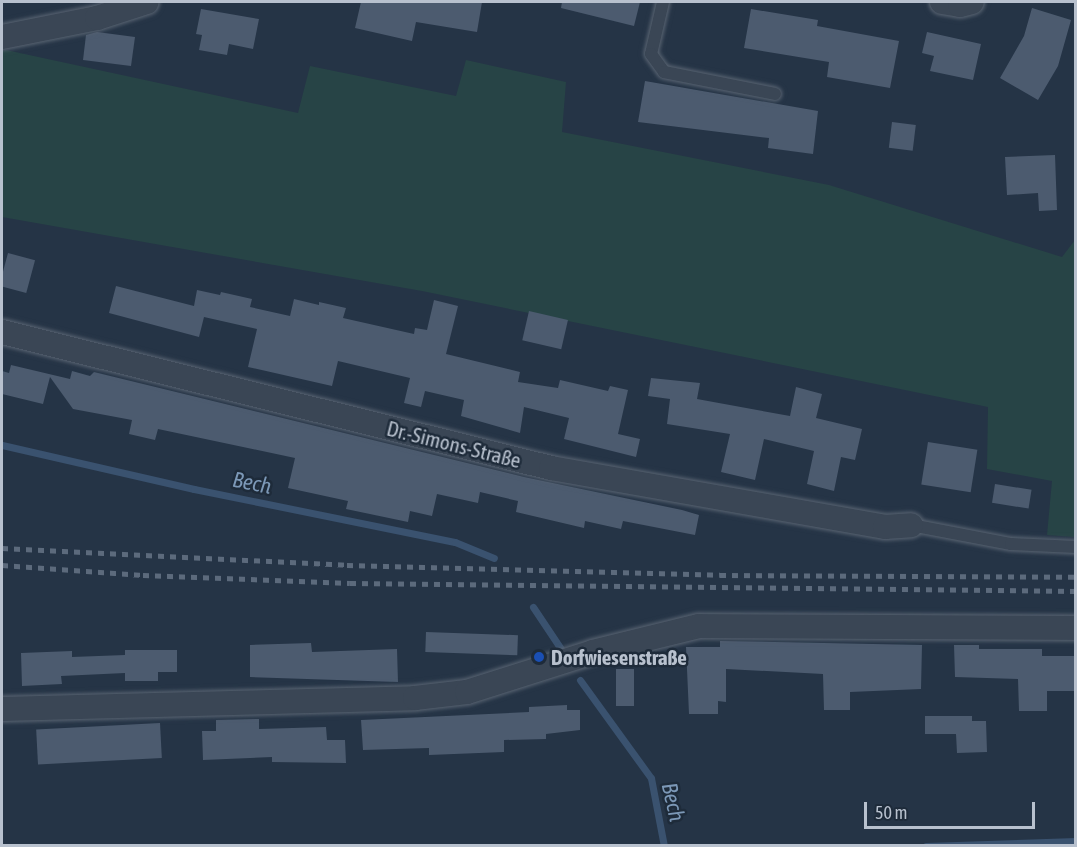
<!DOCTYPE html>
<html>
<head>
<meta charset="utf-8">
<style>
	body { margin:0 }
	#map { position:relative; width:1077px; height:847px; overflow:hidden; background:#253446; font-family:"Asap Condensed",sans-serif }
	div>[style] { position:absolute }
	.green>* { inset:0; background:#274446 }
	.stream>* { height:7px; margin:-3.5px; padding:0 3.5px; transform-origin:3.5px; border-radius:3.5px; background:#3a526f }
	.building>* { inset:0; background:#4c5b6f; transform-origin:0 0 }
	.roads { filter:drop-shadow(0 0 2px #596472) drop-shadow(0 0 2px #596472) }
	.service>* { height:12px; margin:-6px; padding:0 6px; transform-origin:6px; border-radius:6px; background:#3a4655 }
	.minor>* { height:24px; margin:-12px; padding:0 12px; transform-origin:12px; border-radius:12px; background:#3a4655 }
	.rail>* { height:4.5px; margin-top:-2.25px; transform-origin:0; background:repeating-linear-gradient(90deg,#5c6a7c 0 6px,transparent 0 12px) }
	.dots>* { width:16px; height:16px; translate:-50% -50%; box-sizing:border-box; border:3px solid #1e2b3a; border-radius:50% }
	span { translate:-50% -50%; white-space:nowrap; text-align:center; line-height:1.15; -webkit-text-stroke:5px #1e2b3a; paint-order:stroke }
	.street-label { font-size:21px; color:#b8c1ce }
	.poi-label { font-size:21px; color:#b8c1ce; font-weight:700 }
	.left { translate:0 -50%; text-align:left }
	.water-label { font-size:22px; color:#7c98b7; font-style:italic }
	.frame { position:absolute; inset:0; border:3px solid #b8c1ce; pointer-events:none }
	.scale { position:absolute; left:864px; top:802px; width:171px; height:27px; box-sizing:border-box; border:3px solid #b8c1ce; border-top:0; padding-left:8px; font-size:18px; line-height:21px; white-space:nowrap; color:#b8c1ce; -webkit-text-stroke:4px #1e2b3a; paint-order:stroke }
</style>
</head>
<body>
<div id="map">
	<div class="green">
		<i style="clip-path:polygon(6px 50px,298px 113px,310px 66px,456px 96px,466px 60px,566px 82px,562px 132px,829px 185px,1062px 257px,1075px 240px,1075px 537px,1047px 535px,1052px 481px,987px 469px,988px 407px,422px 291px,2px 217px,2px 51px)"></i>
	</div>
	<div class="stream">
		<i style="left:2px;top:445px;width:197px;rotate:12.9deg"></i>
		<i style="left:194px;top:489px;width:266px;rotate:11.5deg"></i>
		<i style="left:455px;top:542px;width:42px;rotate:22.3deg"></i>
		<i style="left:533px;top:607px;width:58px;rotate:56.3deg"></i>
		<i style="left:580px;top:680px;width:121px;rotate:54.1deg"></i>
		<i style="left:651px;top:778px;width:69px;rotate:79.2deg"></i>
		<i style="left:926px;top:846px;width:150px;rotate:-1.9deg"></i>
	</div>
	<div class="building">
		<i style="clip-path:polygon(361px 2px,482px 2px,477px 32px,416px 22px,412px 41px,355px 28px)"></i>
		<i style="clip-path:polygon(562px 2px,640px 2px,634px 26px,561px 8px)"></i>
		<i style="clip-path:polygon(1032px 8px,1071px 20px,1058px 66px,1038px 100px,1000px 78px,1024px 36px)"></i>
		<i style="clip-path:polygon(201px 9px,259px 19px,253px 49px,229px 44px,227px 55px,199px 50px,202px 35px,196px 34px)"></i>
		<i style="clip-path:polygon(751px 9px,818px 20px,817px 26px,899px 41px,890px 88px,827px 77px,829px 62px,744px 48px)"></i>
		<i style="clip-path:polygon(97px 32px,135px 37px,131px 66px,83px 60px,86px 35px)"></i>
		<i style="clip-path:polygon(927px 32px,981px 44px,973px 80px,930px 71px,934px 56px,922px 53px)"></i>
		<i style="clip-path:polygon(645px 81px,818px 111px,813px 154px,768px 148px,769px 138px,638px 122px)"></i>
		<i style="left:892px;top:122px;width:24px;height:26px;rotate:7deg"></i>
		<i style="clip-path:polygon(1055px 155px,1057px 210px,1039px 211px,1038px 193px,1007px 195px,1005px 157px)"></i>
		<i style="left:8px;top:253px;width:28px;height:34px;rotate:15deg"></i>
		<i style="clip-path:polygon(116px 286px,194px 306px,197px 290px,220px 295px,221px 292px,252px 299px,250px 307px,290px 316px,294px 299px,319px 305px,319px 302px,346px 308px,343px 318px,414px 334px,415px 328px,427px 330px,434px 300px,458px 306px,446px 354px,520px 372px,518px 382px,558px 388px,560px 380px,608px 391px,610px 386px,628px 390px,618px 434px,640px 439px,636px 457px,564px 439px,569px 418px,524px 407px,520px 433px,461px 416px,464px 400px,425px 391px,421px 407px,404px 403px,410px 378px,338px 361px,332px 386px,248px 367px,257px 329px,204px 317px,199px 337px,109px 313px)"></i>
		<i style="left:529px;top:311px;width:40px;height:30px;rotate:13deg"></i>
		<i style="clip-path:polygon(11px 365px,70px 379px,72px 371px,90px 376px,94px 372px,524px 477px,682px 510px,699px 515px,695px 535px,623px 521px,621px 529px,585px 521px,584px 528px,516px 512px,518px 501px,480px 492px,478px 503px,437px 494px,432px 516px,410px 511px,408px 522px,346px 509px,348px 501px,288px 488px,295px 458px,158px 429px,155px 440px,129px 434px,132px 420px,73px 409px,50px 377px,43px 404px,2px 394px,2px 371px,9px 373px)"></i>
		<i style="clip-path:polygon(651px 378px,700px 383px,697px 399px,790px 416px,796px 387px,822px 394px,816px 418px,862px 429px,855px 460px,841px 457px,834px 491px,807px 484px,814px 451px,764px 439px,755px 480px,721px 472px,730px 434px,667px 424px,670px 399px,648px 396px)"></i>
		<i style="left:928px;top:442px;width:50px;height:43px;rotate:9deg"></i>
		<i style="left:995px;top:484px;width:37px;height:19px;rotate:9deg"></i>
		<i style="left:426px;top:632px;width:92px;height:20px;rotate:2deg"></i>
		<i style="clip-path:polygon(720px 641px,922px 645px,921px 689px,850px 692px,850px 710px,824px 710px,823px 674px,726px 669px,726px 702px,718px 701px,718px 714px,689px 714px,686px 647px,720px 647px)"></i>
		<i style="clip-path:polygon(311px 643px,312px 652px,397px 649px,398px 682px,250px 677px,250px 645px)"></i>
		<i style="clip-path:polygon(954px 645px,979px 645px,979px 649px,1042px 649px,1042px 656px,1076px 656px,1076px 691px,1047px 691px,1047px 711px,1019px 711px,1018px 679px,955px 677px)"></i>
		<i style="clip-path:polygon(125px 650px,177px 650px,177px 672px,158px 672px,158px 681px,125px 681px,125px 673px,61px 676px,62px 684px,22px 686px,21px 653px,72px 651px,72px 657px,125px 655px)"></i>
		<i style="left:616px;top:669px;width:18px;height:37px"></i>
		<i style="clip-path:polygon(567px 705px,567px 710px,580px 710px,580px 730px,546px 734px,546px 739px,504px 740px,504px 752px,429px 755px,429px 748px,363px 750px,361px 720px,529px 712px,529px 707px)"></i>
		<i style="clip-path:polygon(925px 716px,972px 716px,972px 721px,986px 721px,987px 752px,957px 753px,956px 734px,925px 734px)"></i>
		<i style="clip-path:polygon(259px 719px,259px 729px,326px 727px,327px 740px,345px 740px,346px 763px,272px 762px,272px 757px,203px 760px,202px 731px,216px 731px,216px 720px)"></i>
		<i style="left:160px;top:723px;width:35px;height:124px;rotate:87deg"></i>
	</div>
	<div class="roads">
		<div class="service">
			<i style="left:663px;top:2px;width:53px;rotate:103deg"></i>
			<i style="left:651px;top:54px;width:22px;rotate:54deg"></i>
			<i style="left:664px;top:72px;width:113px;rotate:11.2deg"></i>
			<i style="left:911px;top:525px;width:102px;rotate:10.8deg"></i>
			<i style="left:1011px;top:544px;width:65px;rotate:2.6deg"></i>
		</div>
		<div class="minor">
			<i style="left:942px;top:2px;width:18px;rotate:9deg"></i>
			<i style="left:960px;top:5px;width:12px;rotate:-14deg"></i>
			<i style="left:2px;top:37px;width:97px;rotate:-11.3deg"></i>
			<i style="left:97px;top:18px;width:52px;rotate:-17.7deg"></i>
			<i style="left:2px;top:332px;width:566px;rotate:13.91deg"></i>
			<i style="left:551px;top:468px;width:339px;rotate:10deg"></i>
			<i style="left:885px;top:527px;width:26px;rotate:-4deg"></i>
			<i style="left:2px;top:709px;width:413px;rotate:-1.5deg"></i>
			<i style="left:415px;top:698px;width:52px;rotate:-6.6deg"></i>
			<i style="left:467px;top:692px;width:132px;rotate:-17.6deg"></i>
			<i style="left:593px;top:652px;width:109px;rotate:-13.8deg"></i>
			<i style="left:699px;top:626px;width:377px;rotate:0.3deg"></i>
		</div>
	</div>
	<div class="rail">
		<i style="left:2px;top:548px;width:345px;rotate:2.8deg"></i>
		<i style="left:347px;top:565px;width:373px;rotate:1.5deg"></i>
		<i style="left:720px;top:575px;width:356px;rotate:0.3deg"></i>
		<i style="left:2px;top:565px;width:141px;rotate:4.1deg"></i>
		<i style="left:143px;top:575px;width:207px;rotate:2.2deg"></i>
		<i style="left:350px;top:583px;width:726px;rotate:0.63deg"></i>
	</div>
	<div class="dots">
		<i style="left:539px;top:657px;background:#1a4fb4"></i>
	</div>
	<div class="street-label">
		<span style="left:454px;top:444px;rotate:14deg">Dr.-Simons-Straße</span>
	</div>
	<div class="poi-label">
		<span class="left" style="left:551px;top:657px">Dorfwiesenstraße</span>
	</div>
	<div class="water-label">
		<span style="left:252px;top:483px;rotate:11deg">Bech</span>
		<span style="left:673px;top:802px;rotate:77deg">Bech</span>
	</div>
	<div class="frame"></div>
	<div class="scale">50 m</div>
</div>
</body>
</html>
